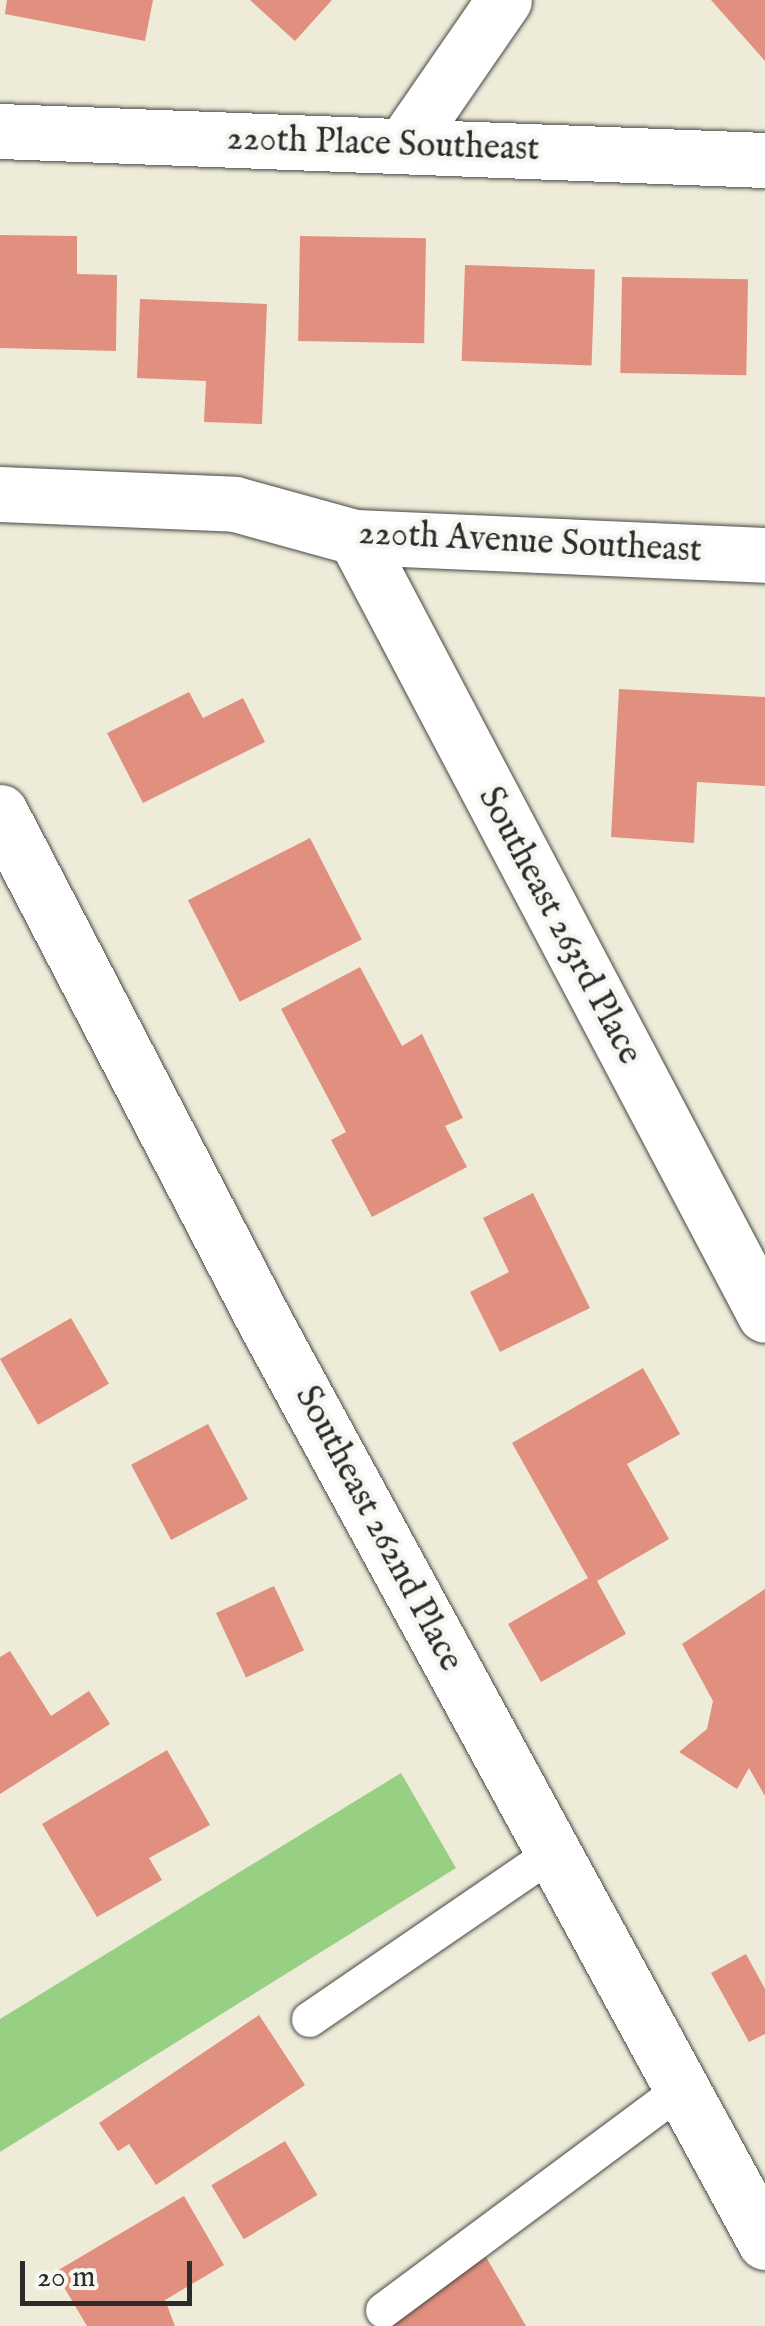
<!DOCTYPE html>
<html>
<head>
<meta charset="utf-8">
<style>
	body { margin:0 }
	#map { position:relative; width:765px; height:2326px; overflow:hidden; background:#eeecd9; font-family:"IM FELL English",serif }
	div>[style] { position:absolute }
	.green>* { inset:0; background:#98d083 }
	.building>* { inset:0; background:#e18f7e; transform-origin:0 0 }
	.roads { filter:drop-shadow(0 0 2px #484845) drop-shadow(0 0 2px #484845) }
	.service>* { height:35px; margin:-17.5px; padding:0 17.5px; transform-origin:17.5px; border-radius:17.5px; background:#fff }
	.minor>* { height:55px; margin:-27.5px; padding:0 27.5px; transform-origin:27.5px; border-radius:27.5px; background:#fff }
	span { translate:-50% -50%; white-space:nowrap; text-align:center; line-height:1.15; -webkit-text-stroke:9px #f6f6f2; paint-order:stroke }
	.street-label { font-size:35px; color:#2b2b2b }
	.scale { position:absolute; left:20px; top:2261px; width:172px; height:45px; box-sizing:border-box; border:5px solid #2b2b2b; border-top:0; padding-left:12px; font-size:30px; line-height:35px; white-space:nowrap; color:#2b2b2b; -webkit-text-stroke:8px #f6f6f2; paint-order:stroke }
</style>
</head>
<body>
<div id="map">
	<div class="green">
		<i style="clip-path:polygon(401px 1773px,456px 1868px,0 2152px,0 2019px)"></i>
	</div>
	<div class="building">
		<i style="clip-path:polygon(7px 0,153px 0,145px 41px,5px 14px)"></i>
		<i style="clip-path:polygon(250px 0,332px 0,295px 41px)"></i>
		<i style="clip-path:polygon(711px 0,765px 0,765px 61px)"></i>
		<i style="clip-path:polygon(0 235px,77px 236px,77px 274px,117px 275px,116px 351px,0 348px)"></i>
		<i style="left:300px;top:236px;width:126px;height:105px;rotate:1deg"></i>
		<i style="left:465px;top:265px;width:130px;height:96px;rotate:2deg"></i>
		<i style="left:622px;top:277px;width:126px;height:96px;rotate:1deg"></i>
		<i style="clip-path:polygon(140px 299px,267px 304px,262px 424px,204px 422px,206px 381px,137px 378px)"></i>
		<i style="clip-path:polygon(619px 689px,765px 697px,765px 786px,697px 782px,694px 843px,611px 837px)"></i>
		<i style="clip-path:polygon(189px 692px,203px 718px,243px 698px,265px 742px,143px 803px,107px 733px)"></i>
		<i style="left:310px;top:838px;width:114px;height:137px;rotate:63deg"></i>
		<i style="clip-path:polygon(360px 967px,402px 1046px,422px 1034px,463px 1118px,445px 1126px,467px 1167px,372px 1217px,331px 1140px,346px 1132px,281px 1009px)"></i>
		<i style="clip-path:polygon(533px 1193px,590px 1308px,500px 1352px,470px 1292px,509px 1272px,483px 1218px)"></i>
		<i style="left:71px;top:1318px;width:76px;height:82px;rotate:60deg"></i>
		<i style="clip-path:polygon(643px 1368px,680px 1434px,627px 1464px,669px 1539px,597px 1581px,626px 1634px,541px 1682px,508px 1624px,588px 1578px,512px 1443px)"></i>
		<i style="left:208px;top:1424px;width:85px;height:87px;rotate:62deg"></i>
		<i style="left:274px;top:1586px;width:71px;height:64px;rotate:65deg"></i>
		<i style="clip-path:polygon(765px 1589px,765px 1796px,749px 1768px,737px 1789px,679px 1752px,707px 1729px,713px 1701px,682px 1644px)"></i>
		<i style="clip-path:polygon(10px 1651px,51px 1716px,89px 1691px,110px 1724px,0 1794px,0 1657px)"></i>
		<i style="clip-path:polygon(167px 1750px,210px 1825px,149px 1858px,162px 1880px,97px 1917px,42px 1824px)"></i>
		<i style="clip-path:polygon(746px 1954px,765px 1989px,765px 2034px,749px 2042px,711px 1973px)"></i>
		<i style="clip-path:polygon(259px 2015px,305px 2085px,156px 2185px,129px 2144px,118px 2151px,99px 2123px)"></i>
		<i style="left:285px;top:2141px;width:63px;height:86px;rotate:59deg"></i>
		<i style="clip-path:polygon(184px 2196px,224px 2265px,165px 2300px,175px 2326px,87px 2326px,55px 2272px)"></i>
		<i style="clip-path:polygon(486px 2257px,526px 2326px,393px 2326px,386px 2315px)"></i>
	</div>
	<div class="roads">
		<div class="service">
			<i style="left:309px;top:2019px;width:296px;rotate:-34.4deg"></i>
			<i style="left:383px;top:2310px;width:371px;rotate:-36.6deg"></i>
		</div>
		<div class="minor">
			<i style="left:0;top:131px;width:766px;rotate:2.17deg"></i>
			<i style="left:404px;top:145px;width:176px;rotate:-55.4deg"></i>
			<i style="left:0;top:494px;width:235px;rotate:2.4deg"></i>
			<i style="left:235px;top:504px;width:124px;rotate:15.4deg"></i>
			<i style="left:355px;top:537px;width:410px;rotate:2.5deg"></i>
			<i style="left:355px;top:537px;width:879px;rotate:62.21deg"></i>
			<i style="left:0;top:812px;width:577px;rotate:62.55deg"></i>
			<i style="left:266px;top:1324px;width:1045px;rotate:61.47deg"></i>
		</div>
	</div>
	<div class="street-label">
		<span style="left:383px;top:145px;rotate:2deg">220th Place Southeast</span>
		<span style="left:530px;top:543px;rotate:3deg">220th Avenue Southeast</span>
		<span style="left:559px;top:926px;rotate:62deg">Southeast 263rd Place</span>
		<span style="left:378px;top:1529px;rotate:62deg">Southeast 262nd Place</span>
	</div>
	<div class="scale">20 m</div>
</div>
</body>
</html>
